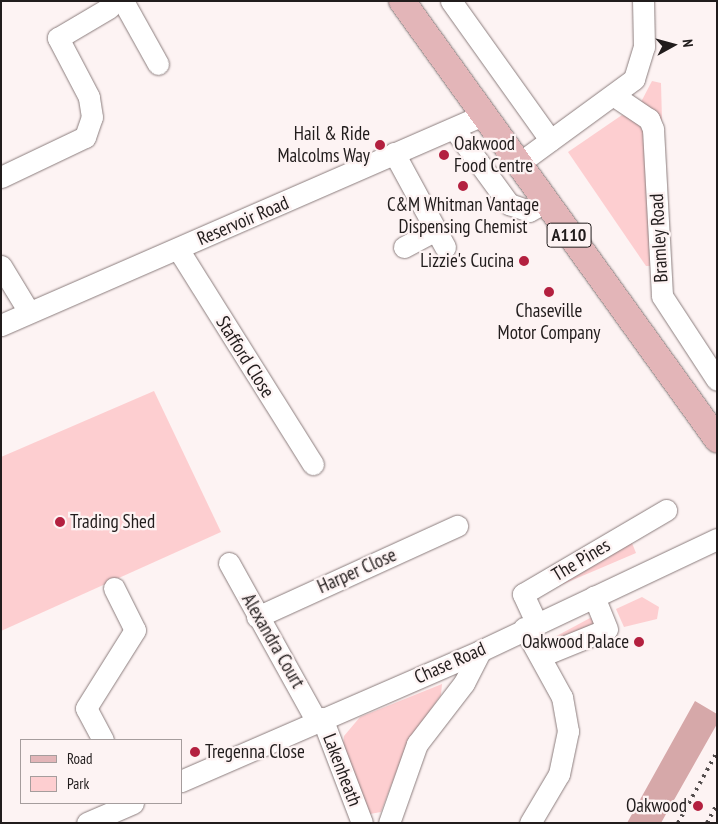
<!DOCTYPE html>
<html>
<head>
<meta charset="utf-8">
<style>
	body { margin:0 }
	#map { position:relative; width:718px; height:824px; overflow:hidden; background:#fdf3f3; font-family:"PT Sans Narrow",sans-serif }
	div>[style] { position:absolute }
	.green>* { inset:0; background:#fdced0 }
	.forest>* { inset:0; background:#d6a8a9 }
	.roads { filter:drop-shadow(0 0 1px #8b7d7d) drop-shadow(0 0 1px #8b7d7d) }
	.minor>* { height:21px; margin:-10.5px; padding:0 10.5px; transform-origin:10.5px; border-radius:10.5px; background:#fff }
	.major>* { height:26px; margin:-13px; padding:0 13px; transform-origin:13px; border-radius:13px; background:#e3b5b8 }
	.rail>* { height:4px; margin-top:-2px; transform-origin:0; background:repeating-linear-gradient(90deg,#534d4d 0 2.5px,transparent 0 7.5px) }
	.dots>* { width:14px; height:14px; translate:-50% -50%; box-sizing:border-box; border:2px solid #fdf3f3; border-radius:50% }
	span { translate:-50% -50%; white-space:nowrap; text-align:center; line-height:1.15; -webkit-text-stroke:4.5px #fdf3f3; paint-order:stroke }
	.shield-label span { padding:1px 4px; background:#fdf3f3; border:1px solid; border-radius:4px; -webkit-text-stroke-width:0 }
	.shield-label { font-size:18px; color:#211c1c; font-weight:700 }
	.poi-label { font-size:19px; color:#211c1c }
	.right { translate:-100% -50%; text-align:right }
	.left { translate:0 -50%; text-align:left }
	.street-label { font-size:19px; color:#211c1c }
	.frame { position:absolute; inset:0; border:2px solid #211c1c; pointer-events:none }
	.legend { position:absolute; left:20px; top:739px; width:162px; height:65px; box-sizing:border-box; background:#fdf3f3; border:1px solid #a59d9d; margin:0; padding:6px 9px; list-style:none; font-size:15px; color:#211c1c }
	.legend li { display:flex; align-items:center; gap:10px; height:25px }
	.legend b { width:25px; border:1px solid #a59d9d }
	.north { position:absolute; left:648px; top:20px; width:50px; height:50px; -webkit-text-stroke:4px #fdf3f3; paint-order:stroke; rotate:83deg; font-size:14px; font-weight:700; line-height:20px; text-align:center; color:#211c1c }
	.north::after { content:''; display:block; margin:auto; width:18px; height:22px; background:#211c1c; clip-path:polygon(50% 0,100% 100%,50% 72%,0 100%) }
</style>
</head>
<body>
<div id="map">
	<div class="green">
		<i style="clip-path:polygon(652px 81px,661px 83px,662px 121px,641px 102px)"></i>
		<i style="clip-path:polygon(622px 115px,638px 122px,643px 131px,652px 266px,646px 266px,568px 152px)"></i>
		<i style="clip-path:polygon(154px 391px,221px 532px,1px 631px,1px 457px)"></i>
		<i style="clip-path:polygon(630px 538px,636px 553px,540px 594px)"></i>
		<i style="clip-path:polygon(642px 597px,659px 607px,657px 619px,624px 627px,616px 609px)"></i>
		<i style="clip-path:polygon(592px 617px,595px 623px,551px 643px,549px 640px)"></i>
		<i style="clip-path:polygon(442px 684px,441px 695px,407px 744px,381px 812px,370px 814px,343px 745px,344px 736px,360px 717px)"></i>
	</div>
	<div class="forest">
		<i style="clip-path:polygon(695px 701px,717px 714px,717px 724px,674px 800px,661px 823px,627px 823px)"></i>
	</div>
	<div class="roads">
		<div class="minor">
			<i style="left:123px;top:1px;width:72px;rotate:60.9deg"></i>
			<i style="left:451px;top:1px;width:171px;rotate:54.5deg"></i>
			<i style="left:616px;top:97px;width:40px;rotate:34deg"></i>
			<i style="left:649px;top:119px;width:11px;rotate:68deg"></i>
			<i style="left:653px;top:129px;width:167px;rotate:86.9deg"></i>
			<i style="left:662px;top:296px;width:100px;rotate:56.8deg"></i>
			<i style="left:455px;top:130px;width:92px;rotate:53.9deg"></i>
			<i style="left:509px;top:204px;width:21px;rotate:19deg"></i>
			<i style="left:529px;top:211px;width:18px;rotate:-29deg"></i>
			<i style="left:394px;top:153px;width:107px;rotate:61.5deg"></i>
			<i style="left:518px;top:164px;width:144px;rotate:-36.2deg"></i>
			<i style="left:634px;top:79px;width:34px;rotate:-73deg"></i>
			<i style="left:644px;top:47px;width:46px;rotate:-91.2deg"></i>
			<i style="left:1px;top:177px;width:93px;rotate:-25.5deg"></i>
			<i style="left:85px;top:137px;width:21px;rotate:-71deg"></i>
			<i style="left:92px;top:117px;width:20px;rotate:-99deg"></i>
			<i style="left:89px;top:97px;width:67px;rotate:-117.7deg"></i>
			<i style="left:58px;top:38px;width:59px;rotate:-30.5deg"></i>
			<i style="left:404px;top:247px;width:36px;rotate:-28deg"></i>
			<i style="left:178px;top:249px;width:254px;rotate:57.9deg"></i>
			<i style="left:1px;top:266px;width:54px;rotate:58.7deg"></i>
			<i style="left:1px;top:325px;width:526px;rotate:-23.54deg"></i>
			<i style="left:229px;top:563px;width:179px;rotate:61deg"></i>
			<i style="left:257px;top:617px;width:220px;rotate:-24.5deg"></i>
			<i style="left:536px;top:622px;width:31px;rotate:-115deg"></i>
			<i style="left:523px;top:594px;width:166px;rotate:-30.4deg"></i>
			<i style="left:524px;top:628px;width:79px;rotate:61.2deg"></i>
			<i style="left:562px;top:697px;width:35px;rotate:80deg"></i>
			<i style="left:568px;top:731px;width:44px;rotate:101.8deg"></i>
			<i style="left:559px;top:774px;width:57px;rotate:120.6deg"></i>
			<i style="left:541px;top:656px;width:71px;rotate:-22.2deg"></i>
			<i style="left:607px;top:629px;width:35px;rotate:-112deg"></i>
			<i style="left:322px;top:718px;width:112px;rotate:69.1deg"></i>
			<i style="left:103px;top:740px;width:36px;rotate:-118deg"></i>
			<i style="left:86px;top:708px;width:92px;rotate:-57.9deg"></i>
			<i style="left:135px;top:630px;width:47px;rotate:-116.6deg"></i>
			<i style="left:181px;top:781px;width:326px;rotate:-23.5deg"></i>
			<i style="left:480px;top:651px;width:262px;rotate:-25.3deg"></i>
			<i style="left:87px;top:823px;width:50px;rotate:-23.5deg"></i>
			<i style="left:389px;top:823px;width:84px;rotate:-70.5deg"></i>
			<i style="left:417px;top:744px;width:77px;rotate:-52.4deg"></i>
			<i style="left:464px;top:683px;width:36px;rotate:-63deg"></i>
		</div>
		<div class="major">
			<i style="left:402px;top:1px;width:540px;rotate:54.28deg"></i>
		</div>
	</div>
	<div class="rail">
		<i style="left:678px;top:823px;width:81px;rotate:-61.2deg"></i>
		<i style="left:707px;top:823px;width:21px;rotate:-62deg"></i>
	</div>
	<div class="dots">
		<i style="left:380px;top:145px;background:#b3203f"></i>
		<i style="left:444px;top:155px;background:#b3203f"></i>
		<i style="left:463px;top:186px;background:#b3203f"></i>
		<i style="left:524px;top:261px;background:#b3203f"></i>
		<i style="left:549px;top:292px;background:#b3203f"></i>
		<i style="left:60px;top:522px;background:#b3203f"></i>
		<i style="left:639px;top:642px;background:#b3203f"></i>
		<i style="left:195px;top:752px;background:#b3203f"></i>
		<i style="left:698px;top:806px;background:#b3203f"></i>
	</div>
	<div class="shield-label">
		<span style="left:569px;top:235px">A110</span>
	</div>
	<div class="poi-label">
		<span class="right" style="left:370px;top:145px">Hail &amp; Ride<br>Malcolms Way</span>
		<span class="left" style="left:454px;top:155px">Oakwood<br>Food Centre</span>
		<span style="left:463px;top:216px">C&amp;M Whitman Vantage<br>Dispensing Chemist</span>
		<span class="right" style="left:514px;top:261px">Lizzie's Cucina</span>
		<span style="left:549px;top:322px">Chaseville<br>Motor Company</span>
		<span class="left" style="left:70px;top:522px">Trading Shed</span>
		<span class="right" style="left:629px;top:642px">Oakwood Palace</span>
		<span class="left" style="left:205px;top:752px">Tregenna Close</span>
		<span class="right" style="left:687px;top:806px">Oakwood</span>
	</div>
	<div class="street-label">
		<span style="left:243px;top:221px;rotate:-23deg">Reservoir Road</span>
		<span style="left:659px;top:238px;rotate:-93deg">Bramley Road</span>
		<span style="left:245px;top:357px;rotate:58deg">Stafford Close</span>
		<span style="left:581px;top:560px;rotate:-31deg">The Pines</span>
		<span style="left:357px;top:571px;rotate:-24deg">Harper Close</span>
		<span style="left:273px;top:641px;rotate:60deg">Alexandra Court</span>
		<span style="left:450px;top:663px;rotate:-24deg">Chase Road</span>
		<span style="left:342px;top:770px;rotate:69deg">Lakenheath</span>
	</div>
	<div class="frame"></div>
	<ul class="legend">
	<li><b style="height:6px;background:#e3b5b8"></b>Road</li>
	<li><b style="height:14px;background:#fdced0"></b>Park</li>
	</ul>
	<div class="north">N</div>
</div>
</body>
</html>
